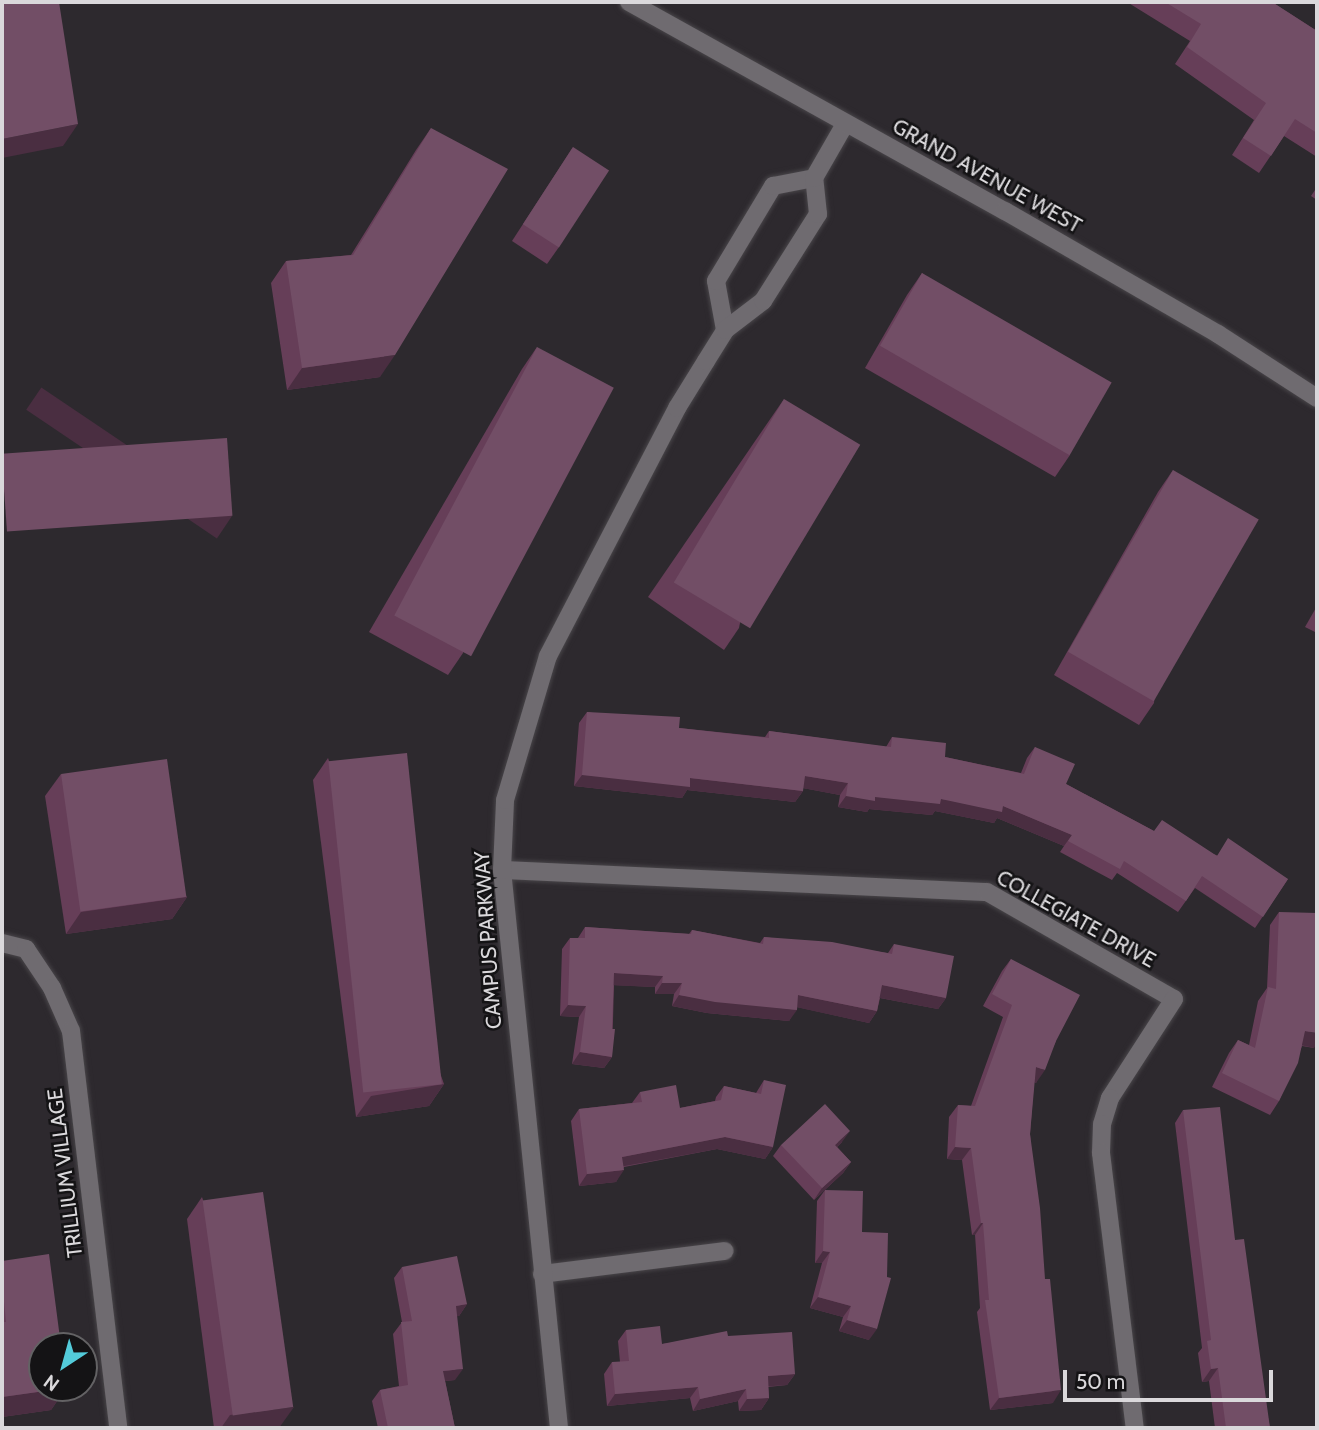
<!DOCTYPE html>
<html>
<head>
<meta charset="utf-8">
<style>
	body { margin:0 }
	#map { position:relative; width:1319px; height:1430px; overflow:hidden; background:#2d292e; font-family:Cabin,sans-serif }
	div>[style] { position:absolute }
	.roads { filter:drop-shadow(0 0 2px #484549) drop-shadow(0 0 2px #484549) }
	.minor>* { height:18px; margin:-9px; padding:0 9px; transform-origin:9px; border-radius:9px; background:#6f6b70 }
	.secondary>* { height:18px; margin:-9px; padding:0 9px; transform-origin:9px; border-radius:9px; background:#6f6b70 }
	.wall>* { inset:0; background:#663e58 }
	.shaded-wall>* { inset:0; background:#4a2e41; transform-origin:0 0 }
	.building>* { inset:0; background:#724e66; transform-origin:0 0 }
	span { translate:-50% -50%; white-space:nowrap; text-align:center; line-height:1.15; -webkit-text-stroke:5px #141315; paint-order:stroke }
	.street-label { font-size:21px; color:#dad8db }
	.frame { position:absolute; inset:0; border:4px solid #dad8db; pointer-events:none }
	.north { position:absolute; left:28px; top:1332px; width:70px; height:70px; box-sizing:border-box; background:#141315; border:2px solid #636264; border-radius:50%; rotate:216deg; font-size:19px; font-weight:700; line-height:28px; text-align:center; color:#dad8db }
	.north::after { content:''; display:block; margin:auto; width:24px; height:32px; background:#53cbda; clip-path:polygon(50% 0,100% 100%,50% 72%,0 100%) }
	.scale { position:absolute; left:1063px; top:1370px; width:210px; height:32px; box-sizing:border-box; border:4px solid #dad8db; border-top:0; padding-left:9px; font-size:21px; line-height:24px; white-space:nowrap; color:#dad8db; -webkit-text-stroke:5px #141315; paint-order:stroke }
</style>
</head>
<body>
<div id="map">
	<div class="roads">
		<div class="minor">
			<i style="left:725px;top:330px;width:50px;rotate:-100.4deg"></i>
			<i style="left:716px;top:281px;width:111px;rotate:-59deg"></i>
			<i style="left:773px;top:186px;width:42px;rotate:-11deg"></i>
			<i style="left:502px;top:870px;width:485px;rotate:2.6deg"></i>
			<i style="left:987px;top:892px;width:215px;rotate:29.8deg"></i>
			<i style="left:1174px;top:999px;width:118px;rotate:122.9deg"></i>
			<i style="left:1110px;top:1098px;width:27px;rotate:107deg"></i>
			<i style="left:1102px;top:1124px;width:29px;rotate:92deg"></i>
			<i style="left:1101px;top:1153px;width:277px;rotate:83deg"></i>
			<i style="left:2px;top:943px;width:25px;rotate:14deg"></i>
			<i style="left:26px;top:949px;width:47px;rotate:56.3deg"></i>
			<i style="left:52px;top:988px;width:47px;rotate:66.2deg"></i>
			<i style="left:71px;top:1031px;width:400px;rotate:83.2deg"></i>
			<i style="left:542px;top:1274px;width:184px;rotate:-7.2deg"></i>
			<i style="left:559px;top:1428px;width:561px;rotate:-95.83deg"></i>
			<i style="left:502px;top:870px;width:70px;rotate:-87.5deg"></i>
			<i style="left:505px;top:800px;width:150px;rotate:-73.4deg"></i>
			<i style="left:548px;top:656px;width:280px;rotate:-62.5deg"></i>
			<i style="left:677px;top:408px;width:55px;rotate:-58.3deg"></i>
			<i style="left:706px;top:361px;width:36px;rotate:-58deg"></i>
			<i style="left:725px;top:330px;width:48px;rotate:-37.3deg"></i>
			<i style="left:763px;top:301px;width:103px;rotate:-57.7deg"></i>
			<i style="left:818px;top:214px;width:36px;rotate:-96deg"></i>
			<i style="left:814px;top:178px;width:62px;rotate:-60.1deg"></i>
		</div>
		<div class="secondary">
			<i style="left:629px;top:2px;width:430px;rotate:29.1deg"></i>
			<i style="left:1005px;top:211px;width:246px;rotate:30deg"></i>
			<i style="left:1218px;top:334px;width:118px;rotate:32.9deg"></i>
		</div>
	</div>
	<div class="wall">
		<i style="clip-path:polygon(1127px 2px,1272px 2px,1317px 31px,1317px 157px,1284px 136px,1259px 173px,1232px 155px,1254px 120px,1175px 64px,1190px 41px)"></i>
		<i style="clip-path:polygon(431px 128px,380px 377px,287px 390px,271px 283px,286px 261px,351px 255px,416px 150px)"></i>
		<i style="clip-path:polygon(573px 147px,559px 247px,547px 264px,512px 241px)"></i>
		<i style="clip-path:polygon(1317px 187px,1317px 200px,1311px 196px)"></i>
		<i style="clip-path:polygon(922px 273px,1070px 455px,1055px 477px,865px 368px,907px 295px)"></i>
		<i style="clip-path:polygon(537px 347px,463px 653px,448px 675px,369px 632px,522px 369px)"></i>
		<i style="clip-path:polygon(784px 399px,739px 628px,724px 650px,648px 597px)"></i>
		<i style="clip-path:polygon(1173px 470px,1154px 703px,1139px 725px,1054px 675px,1158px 492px)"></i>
		<i style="clip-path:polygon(1317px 606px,1317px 633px,1305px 627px)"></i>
		<i style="clip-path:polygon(587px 712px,679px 728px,765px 737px,769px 731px,886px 747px,892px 737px,945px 757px,1021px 773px,1027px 758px,1035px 747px,1066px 784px,1154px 831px,1216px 855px,1288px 879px,1255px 928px,1195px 888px,1178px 912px,1117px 873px,1112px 880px,1060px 852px,1064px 846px,997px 818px,994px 823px,935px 811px,932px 815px,869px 809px,867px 812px,838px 807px,840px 795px,803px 788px,803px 791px,795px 802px,687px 790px,682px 798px,574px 786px,579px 723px)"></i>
		<i style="clip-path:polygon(328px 758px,444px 1084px,429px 1106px,356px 1117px,313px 780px)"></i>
		<i style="clip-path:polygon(61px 774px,187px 897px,172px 919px,66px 934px,45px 796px)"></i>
		<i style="clip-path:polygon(1279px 912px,1314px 1048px,1302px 1046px,1279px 1101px,1270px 1115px,1212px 1087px,1229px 1053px,1238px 1040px,1249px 1045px,1258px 1001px,1267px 988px,1270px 925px)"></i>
		<i style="clip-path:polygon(585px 927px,689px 934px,692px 930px,760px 943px,764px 937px,888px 953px,894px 944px,946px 998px,938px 1009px,880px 998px,877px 1011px,869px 1023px,797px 1007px,789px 1021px,707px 1013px,672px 1006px,674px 994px,655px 994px,655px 987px,614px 985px,612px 1057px,604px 1068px,572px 1064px,579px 1017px,560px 1016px,562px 949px,570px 938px,578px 938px)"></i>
		<i style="clip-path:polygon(1011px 959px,1056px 1041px,1036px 1083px,1034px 1082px,1030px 1134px,1053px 1403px,990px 1410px,977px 1312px,980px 1308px,975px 1235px,972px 1235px,962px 1160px,947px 1159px,949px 1117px,958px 1105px,971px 1106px,1003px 1017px,983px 1006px,1002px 971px)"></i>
		<i style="clip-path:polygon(764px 1080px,773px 1147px,765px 1159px,717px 1149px,624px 1167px,616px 1182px,579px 1186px,571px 1121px,579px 1109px,632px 1103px,640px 1092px,680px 1108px,715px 1101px,716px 1097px,724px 1086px,756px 1093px)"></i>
		<i style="clip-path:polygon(1183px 1110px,1235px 1240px,1270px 1428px,1215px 1428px,1209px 1381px,1202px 1382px,1198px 1353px,1202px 1348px,1175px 1123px)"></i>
		<i style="clip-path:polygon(842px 1142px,837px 1147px,851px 1162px,843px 1173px,814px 1200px,773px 1156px,781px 1145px)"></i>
		<i style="clip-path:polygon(825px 1190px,862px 1232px,869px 1340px,839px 1331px,843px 1317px,810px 1308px,822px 1263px,815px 1263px,817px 1201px)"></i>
		<i style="clip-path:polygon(202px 1197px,279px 1428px,214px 1428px,187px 1219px)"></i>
		<i style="clip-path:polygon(2px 1261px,66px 1388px,51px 1410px,2px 1417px)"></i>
		<i style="clip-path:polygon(402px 1267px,467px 1304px,459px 1316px,457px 1316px,455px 1380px,445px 1381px,455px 1428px,378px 1428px,372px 1401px,380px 1390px,399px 1386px,393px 1334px,402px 1322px,394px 1278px)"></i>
		<i style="clip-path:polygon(626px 1330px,662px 1344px,728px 1336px,795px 1374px,787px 1385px,768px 1387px,769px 1398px,761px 1410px,739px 1411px,738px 1401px,693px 1411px,690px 1398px,607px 1406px,604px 1374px,612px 1362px,620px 1362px,618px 1341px)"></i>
	</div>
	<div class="shaded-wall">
		<i style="clip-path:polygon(78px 124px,63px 146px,2px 158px,2px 139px)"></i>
		<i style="clip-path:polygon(395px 355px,380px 377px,287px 390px,302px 368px)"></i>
		<i style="left:232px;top:516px;width:27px;height:230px;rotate:124deg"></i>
		<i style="clip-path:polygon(582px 775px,690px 778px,803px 791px,795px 802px,687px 790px,682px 798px,574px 786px)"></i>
		<i style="clip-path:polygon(805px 776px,848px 783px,840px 795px,797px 787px)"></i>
		<i style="clip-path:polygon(846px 796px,941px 799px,1003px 806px,1072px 835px,1064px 846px,997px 818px,994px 823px,935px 811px,932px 815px,869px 809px,867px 812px,838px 807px)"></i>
		<i style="clip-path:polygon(187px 897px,172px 919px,66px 934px,81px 912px)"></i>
		<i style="clip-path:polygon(614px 973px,663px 976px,655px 987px,606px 985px)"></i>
		<i style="clip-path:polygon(662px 983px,682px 983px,674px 994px,655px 994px)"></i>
		<i style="clip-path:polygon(882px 985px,946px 998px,938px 1009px,875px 997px)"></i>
		<i style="clip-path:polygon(679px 995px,797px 1010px,789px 1021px,707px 1013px,672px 1006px)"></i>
		<i style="clip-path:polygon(798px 995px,877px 1011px,869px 1023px,791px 1006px)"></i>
		<i style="clip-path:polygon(568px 1005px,586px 1006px,579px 1017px,560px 1016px)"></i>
		<i style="clip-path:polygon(1305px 1031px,1317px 1033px,1317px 1044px,1314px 1048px,1296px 1044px)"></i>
		<i style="clip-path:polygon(580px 1052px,612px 1057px,604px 1068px,572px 1064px)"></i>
		<i style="clip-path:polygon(1036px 1067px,1045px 1070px,1036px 1083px,1027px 1079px)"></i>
		<i style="clip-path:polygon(444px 1084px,429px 1106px,356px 1117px,371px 1096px)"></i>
		<i style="clip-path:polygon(850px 1131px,842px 1142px,827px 1157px,835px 1145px)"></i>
		<i style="clip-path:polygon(725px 1137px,773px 1147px,765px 1159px,717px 1149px,614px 1168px,622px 1157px)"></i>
		<i style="clip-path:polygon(955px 1147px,971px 1148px,962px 1160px,947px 1159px)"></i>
		<i style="clip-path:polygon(851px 1162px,843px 1173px,814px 1200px,822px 1188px)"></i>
		<i style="clip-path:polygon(624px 1170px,616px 1182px,579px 1186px,587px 1174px)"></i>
		<i style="clip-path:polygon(981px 1223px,983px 1223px,975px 1235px,972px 1235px)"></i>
		<i style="clip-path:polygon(823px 1251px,830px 1252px,822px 1263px,815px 1263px)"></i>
		<i style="clip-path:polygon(818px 1297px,851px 1306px,843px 1317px,810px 1308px)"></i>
		<i style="clip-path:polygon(467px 1304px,459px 1316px,448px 1318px,456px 1306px)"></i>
		<i style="clip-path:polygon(847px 1320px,877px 1329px,869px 1340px,839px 1331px)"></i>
		<i style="clip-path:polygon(1218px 1368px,1209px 1381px,1202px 1382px,1211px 1369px)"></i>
		<i style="clip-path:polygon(463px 1369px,455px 1380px,435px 1382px,443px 1371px)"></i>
		<i style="clip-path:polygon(795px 1374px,787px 1385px,760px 1387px,768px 1376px)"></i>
		<i style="clip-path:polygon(698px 1387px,690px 1398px,607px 1406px,615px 1394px)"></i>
		<i style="clip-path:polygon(66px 1388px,51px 1410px,2px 1417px,2px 1397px)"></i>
		<i style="clip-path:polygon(746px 1389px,738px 1401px,693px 1411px,700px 1399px)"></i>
		<i style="clip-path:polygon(1061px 1390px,1053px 1403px,990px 1410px,999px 1398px)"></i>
		<i style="clip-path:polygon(769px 1398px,761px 1410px,739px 1411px,747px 1399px)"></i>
		<i style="clip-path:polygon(294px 1407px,279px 1428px,221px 1428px,230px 1415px)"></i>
	</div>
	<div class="building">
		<i style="clip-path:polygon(2px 2px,59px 2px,78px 124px,2px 139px)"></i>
		<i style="clip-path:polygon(1165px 2px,1272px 2px,1317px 31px,1317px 133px,1295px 119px,1271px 156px,1243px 138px,1266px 103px,1187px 47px,1201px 24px)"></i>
		<i style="clip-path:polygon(431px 128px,508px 169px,395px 355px,302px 368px,286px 261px,353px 255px)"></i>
		<i style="left:573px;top:147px;width:43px;height:92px;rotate:33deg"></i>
		<i style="left:922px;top:273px;width:219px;height:84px;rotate:30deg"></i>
		<i style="left:537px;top:347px;width:87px;height:304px;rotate:28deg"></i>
		<i style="left:784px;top:399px;width:89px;height:214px;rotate:31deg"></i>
		<i style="left:227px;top:438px;width:78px;height:226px;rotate:86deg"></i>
		<i style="left:1173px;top:470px;width:99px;height:210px;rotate:30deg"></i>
		<i style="clip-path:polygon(587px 712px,680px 717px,679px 728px,769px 738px,769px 731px,891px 747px,892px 737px,946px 743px,945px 757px,1024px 774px,1035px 747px,1075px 764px,1066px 784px,1154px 831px,1162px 820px,1217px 856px,1228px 838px,1288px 879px,1263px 917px,1202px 876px,1186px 901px,1124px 861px,1120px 869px,1068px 841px,1072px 835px,1003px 806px,1002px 812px,941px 799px,940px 804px,875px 797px,875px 801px,846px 796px,848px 783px,805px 776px,803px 791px,690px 778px,690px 787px,582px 775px)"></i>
		<i style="left:407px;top:753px;width:333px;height:79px;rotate:84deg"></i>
		<i style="left:167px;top:759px;width:139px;height:107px;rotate:82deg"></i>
		<i style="clip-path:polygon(1279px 912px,1317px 913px,1317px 1033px,1305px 1031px,1298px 1063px,1279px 1101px,1222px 1073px,1238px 1040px,1255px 1048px,1268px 987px,1276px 989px)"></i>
		<i style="clip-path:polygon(585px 927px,691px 934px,692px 930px,763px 944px,764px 937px,832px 942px,892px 954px,894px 944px,954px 956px,946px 998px,882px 985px,877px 1011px,798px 995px,797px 1010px,715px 1002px,679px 995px,682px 983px,662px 983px,663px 976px,614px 973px,612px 1029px,615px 1029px,612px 1057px,580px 1052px,586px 1006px,568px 1005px,570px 938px,585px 938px)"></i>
		<i style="clip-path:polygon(1011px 959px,1080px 995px,1056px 1041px,1045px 1070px,1036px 1067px,1030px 1134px,1040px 1208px,1045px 1279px,1050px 1279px,1061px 1390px,999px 1398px,985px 1300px,989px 1300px,983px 1223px,981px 1223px,971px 1148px,955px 1147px,958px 1105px,975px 1106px,1012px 1005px,992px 994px)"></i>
		<i style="clip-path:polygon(764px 1080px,786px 1085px,773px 1147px,725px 1137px,622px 1157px,624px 1170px,587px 1174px,579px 1109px,642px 1102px,640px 1092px,676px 1085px,680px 1108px,721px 1100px,724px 1086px,761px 1094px)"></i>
		<i style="clip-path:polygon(825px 1104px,850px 1131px,835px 1145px,851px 1162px,822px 1188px,781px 1145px)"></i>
		<i style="clip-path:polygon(1220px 1107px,1235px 1240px,1244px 1239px,1270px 1428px,1226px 1428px,1218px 1368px,1211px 1369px,1207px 1341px,1211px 1340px,1183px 1110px)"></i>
		<i style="clip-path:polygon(825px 1190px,863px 1191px,862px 1232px,888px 1233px,887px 1277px,891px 1278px,877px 1329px,847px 1320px,851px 1306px,818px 1297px,830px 1252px,823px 1251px)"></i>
		<i style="left:263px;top:1192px;width:217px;height:61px;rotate:82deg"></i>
		<i style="clip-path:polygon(49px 1254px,61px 1346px,42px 1346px,42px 1388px,66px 1388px,2px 1397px,2px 1322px,6px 1322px,2px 1282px,2px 1261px)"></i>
		<i style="clip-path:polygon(457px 1256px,467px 1304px,456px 1306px,463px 1369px,443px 1371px,455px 1428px,388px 1428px,380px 1390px,408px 1385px,401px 1322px,412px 1321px,402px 1267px)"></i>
		<i style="clip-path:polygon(660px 1326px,662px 1344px,727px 1331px,728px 1336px,792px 1332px,795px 1374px,768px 1376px,769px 1398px,747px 1399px,746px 1389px,700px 1399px,698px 1387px,615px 1394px,612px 1362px,629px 1361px,626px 1330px)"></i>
	</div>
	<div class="street-label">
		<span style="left:987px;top:176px;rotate:29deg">GRAND AVENUE WEST</span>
		<span style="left:1076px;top:919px;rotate:29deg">COLLEGIATE DRIVE</span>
		<span style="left:488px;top:940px;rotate:-94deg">CAMPUS PARKWAY</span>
		<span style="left:65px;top:1173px;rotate:-97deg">TRILLIUM VILLAGE</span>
	</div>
	<div class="frame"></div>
	<div class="north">N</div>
	<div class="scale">50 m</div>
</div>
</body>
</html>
